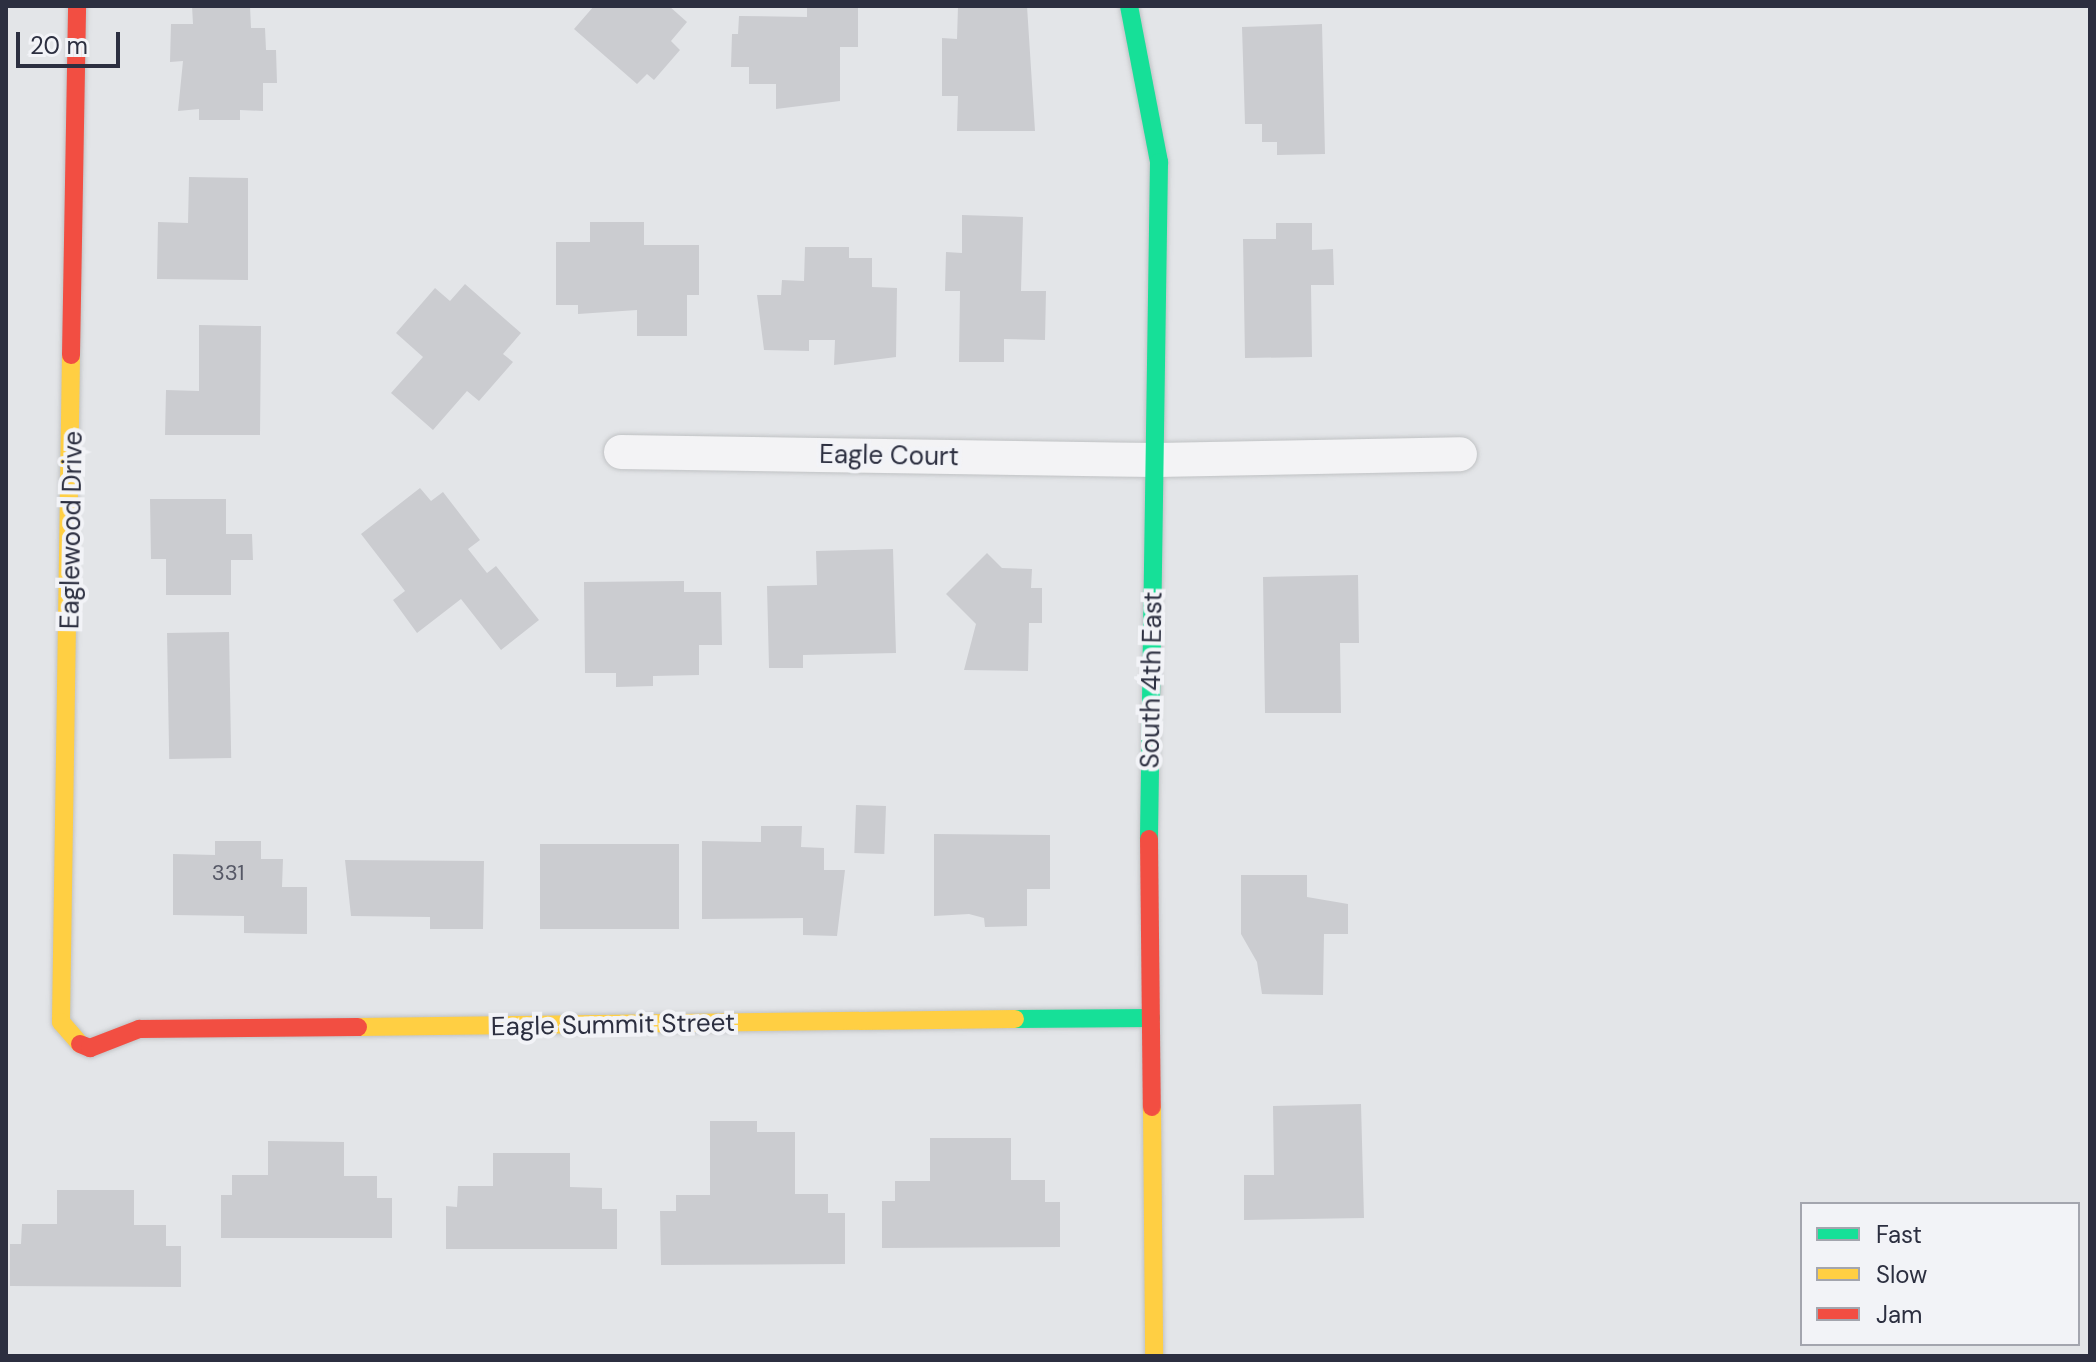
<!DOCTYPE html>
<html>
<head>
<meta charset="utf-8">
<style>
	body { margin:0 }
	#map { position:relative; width:2096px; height:1362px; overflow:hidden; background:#e3e5e8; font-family:"DM Sans",sans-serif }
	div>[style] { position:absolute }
	.building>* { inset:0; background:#cbccd0; transform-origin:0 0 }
	.roads { filter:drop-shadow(0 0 2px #c0c2c4) drop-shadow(0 0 2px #c0c2c4) }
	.street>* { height:34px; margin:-17px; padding:0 17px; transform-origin:17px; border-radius:17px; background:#f3f3f5 }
	.fast>* { height:18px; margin:-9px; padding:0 9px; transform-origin:9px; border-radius:9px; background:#16e098 }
	.slow>* { height:18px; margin:-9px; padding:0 9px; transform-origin:9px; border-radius:9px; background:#ffcf43 }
	.jam>* { height:18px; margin:-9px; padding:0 9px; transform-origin:9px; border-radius:9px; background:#f24e42 }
	span { translate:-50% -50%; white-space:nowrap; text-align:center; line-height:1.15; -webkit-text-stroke:8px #f2f3f7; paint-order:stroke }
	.number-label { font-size:22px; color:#565866 }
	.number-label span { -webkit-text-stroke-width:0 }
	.street-label { font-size:26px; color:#2c2f40 }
	.frame { position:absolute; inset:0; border:8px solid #2c2f40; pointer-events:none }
	.legend { position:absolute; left:1800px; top:1202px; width:280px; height:144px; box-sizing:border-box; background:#f2f3f7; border:2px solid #a3a5ae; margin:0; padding:10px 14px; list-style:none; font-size:24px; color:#2c2f40 }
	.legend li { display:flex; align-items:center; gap:16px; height:40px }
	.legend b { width:40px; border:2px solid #a3a5ae }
	.scale { position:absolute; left:16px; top:32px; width:104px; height:36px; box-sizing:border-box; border:4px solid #2c2f40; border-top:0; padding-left:10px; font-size:24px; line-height:28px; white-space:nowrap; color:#2c2f40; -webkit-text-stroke:6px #f2f3f7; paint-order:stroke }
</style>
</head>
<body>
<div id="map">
	<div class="building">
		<i style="clip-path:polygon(192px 6px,250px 6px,251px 28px,265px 28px,266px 50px,276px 50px,277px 83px,263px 83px,263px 111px,240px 110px,240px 120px,199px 120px,199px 109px,178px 111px,183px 61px,170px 62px,171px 24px,193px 24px)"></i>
		<i style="clip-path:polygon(594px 6px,669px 6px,687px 22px,671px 41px,680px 50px,654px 80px,647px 74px,637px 84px,574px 29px)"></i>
		<i style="clip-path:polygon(807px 6px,858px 6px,858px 47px,840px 47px,840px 101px,776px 109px,776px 84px,749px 84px,749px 67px,731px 67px,732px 34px,738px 34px,739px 16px,807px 17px)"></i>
		<i style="clip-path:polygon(958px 6px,1027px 6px,1035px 131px,957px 131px,958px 96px,942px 96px,942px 38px,957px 39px)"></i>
		<i style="clip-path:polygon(1322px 24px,1325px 154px,1277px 155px,1277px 142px,1262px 142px,1262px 124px,1245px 124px,1242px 27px)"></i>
		<i style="clip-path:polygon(189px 177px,248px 178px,248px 280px,157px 279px,158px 222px,188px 223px)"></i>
		<i style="clip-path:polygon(962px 215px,1023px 217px,1021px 291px,1046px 291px,1045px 340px,1004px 339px,1004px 362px,959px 362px,960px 291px,945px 291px,946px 252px,962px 253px)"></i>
		<i style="clip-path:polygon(590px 222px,644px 222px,644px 245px,699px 245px,699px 295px,687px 295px,687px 336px,637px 336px,637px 310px,578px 314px,578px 305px,556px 305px,556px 242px,590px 242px)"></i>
		<i style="clip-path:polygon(1276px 223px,1312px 223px,1312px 250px,1333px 249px,1334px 285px,1311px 285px,1312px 357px,1245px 358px,1243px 239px,1276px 239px)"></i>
		<i style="clip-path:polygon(805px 247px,849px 247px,849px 258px,872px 258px,872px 287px,897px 288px,896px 357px,834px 365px,835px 340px,809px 340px,809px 351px,764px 350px,757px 295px,781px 295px,782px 280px,804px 281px)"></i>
		<i style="clip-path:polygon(465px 284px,521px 333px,503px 354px,513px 362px,479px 401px,467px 391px,433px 430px,391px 393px,423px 357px,396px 333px,435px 288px,450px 301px)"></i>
		<i style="clip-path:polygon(199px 325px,261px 326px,260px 435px,165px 435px,166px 390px,199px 391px)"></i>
		<i style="clip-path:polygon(420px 488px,431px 501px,443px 492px,480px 540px,468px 549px,487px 573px,496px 566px,539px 620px,501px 650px,461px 599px,417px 633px,393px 600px,405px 591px,361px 534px)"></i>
		<i style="clip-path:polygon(150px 499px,226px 499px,226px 534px,252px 534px,253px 560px,231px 560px,231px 595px,166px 595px,166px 559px,151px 559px)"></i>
		<i style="clip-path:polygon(893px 549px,896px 653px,803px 655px,803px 668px,769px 668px,767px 586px,817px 585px,816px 551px)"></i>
		<i style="clip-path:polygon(987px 553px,1002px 568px,1032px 569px,1031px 588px,1042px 588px,1042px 623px,1029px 623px,1028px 671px,964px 670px,976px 624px,946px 594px)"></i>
		<i style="clip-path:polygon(1358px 575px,1359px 643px,1340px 643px,1341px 713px,1265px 713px,1263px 577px)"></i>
		<i style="clip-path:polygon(684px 581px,684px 592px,721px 592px,722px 645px,699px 645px,699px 675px,653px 676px,653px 686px,616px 687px,616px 673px,585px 673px,584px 582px)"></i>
		<i style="left:229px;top:632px;width:126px;height:62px;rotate:89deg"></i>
		<i style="left:856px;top:805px;width:30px;height:48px;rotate:2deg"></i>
		<i style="clip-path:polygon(761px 826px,802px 826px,801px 847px,824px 848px,824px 870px,845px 870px,837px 936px,803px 935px,803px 918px,702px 919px,702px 841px,761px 842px)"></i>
		<i style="clip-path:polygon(934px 834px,1050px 835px,1050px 889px,1027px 889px,1027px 926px,985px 927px,984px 918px,969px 914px,934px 916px)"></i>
		<i style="clip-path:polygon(215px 841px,261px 841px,261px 859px,283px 859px,282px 887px,307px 887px,307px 934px,244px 933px,244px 916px,173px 915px,173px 854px,215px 855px)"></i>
		<i style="left:540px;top:844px;width:139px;height:85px"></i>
		<i style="clip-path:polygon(345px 860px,484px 861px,483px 929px,430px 929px,430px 917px,351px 916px)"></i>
		<i style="clip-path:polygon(1241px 875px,1307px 875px,1307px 897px,1348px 904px,1348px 934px,1324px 934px,1323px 995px,1262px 994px,1257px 962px,1241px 934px)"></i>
		<i style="clip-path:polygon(1361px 1104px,1364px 1218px,1244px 1220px,1244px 1175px,1274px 1175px,1273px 1106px)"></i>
		<i style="clip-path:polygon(710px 1121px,757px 1121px,757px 1132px,795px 1132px,795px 1194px,828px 1194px,828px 1213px,845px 1213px,845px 1264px,661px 1265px,660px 1211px,676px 1211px,676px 1195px,710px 1195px)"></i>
		<i style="clip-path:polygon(930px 1138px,1011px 1138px,1011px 1180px,1045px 1180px,1045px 1202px,1060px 1202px,1060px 1247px,882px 1248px,882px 1201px,895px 1201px,895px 1181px,930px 1181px)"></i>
		<i style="clip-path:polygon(268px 1141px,344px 1142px,344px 1176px,377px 1176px,377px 1198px,392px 1198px,392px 1238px,221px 1238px,221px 1195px,232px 1195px,232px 1175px,268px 1175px)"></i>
		<i style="clip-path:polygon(493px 1153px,570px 1153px,570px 1187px,602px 1188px,602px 1209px,617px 1209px,617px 1249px,446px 1249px,446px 1206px,457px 1207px,458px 1186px,493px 1186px)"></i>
		<i style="clip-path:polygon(57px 1190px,134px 1190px,134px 1225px,166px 1225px,166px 1246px,181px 1246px,181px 1287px,10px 1286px,10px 1244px,21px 1244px,22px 1224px,57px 1224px)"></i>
	</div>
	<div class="roads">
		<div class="street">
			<i style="left:621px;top:452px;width:536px;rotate:0.86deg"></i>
			<i style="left:1157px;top:460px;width:303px;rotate:-1.1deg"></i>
		</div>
		<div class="fast">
			<i style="left:1129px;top:6px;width:159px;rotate:79.1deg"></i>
			<i style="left:1159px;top:162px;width:677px;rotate:90.85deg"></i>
			<i style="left:1015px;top:1019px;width:136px;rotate:-0.4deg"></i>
		</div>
		<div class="slow">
			<i style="left:71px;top:355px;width:667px;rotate:90.86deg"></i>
			<i style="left:61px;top:1022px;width:29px;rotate:49deg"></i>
			<i style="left:358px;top:1027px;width:657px;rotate:-0.7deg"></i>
			<i style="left:1152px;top:1107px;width:249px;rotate:89.5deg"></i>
		</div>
		<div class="jam">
			<i style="left:71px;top:355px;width:349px;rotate:-89deg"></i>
			<i style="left:1149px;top:839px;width:268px;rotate:89.4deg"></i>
			<i style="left:80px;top:1044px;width:11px;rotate:22deg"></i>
			<i style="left:90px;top:1048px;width:53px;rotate:-21.2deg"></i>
			<i style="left:139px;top:1029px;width:219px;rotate:-0.5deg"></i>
		</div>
	</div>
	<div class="number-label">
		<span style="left:228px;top:873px">331</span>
	</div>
	<div class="street-label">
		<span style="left:889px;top:456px;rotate:1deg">Eagle Court</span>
		<span style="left:72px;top:530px;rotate:-89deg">Eaglewood Drive</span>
		<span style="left:1152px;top:680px;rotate:-89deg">South 4th East</span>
		<span style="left:613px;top:1025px;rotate:-1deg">Eagle Summit Street</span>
	</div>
	<div class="frame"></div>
	<ul class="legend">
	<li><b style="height:10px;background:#16e098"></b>Fast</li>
	<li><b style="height:10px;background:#ffcf43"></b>Slow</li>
	<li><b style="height:10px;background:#f24e42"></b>Jam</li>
	</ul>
	<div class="scale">20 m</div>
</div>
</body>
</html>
